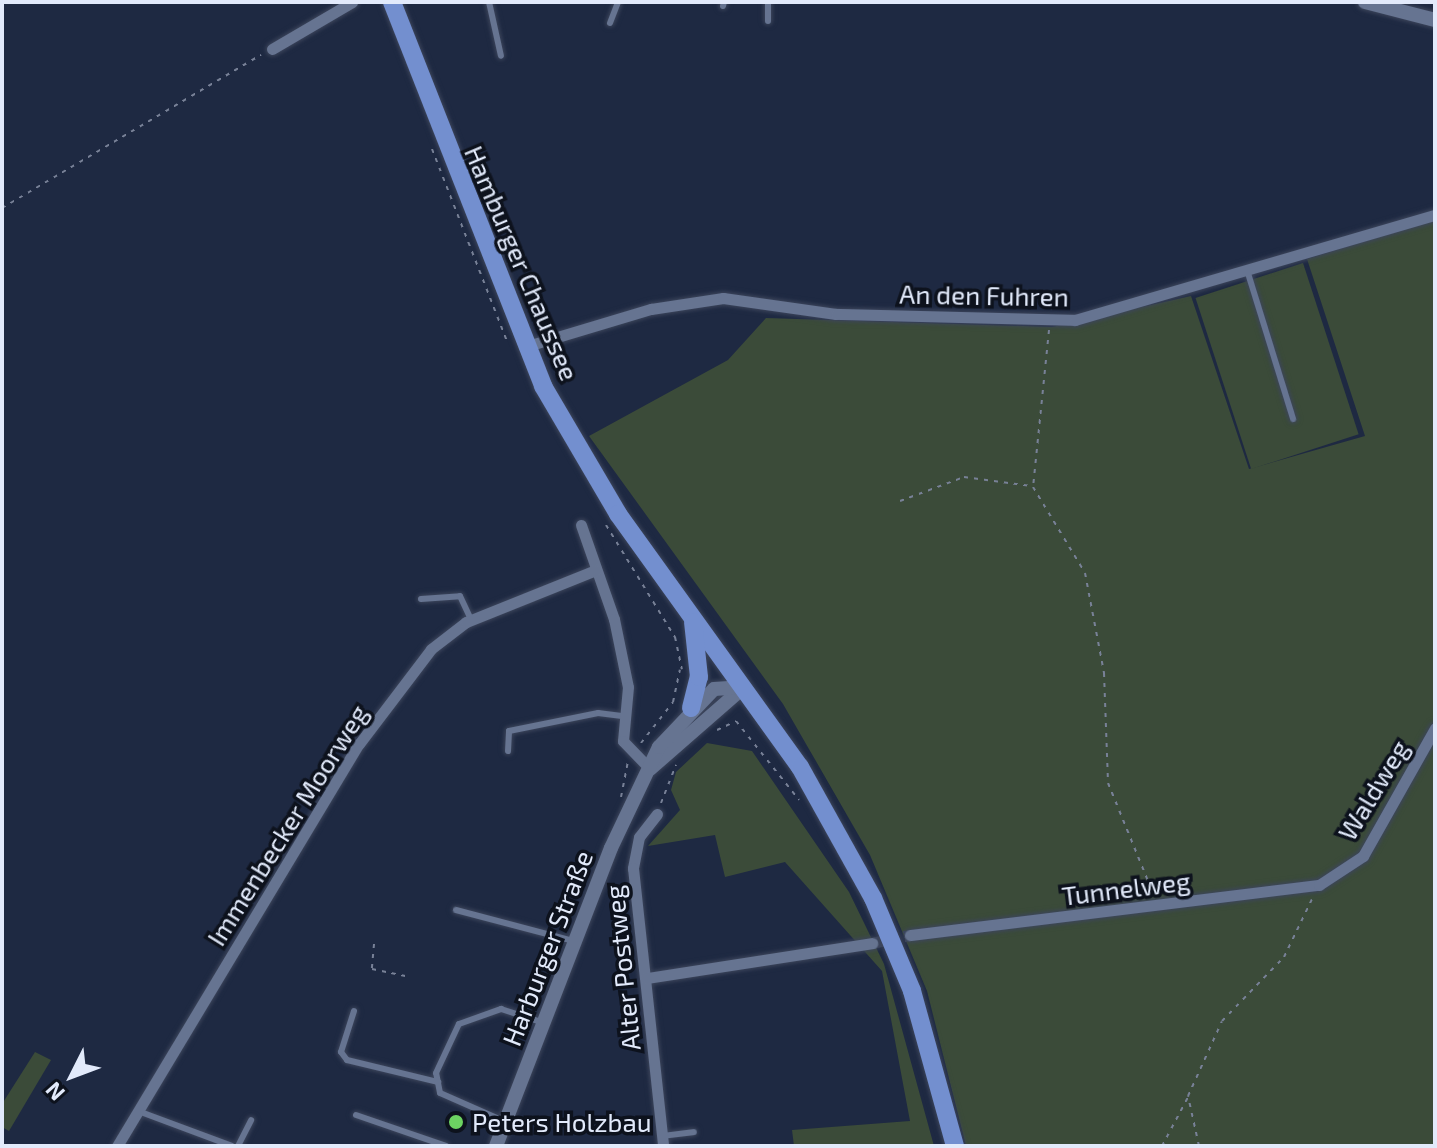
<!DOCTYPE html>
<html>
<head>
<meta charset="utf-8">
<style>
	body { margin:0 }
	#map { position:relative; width:1437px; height:1148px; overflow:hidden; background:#1e2942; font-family:"Exo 2",sans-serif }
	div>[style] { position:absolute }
	.green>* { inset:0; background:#3b4b39; transform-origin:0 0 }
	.minor-tunnel>* { height:11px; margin-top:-5.5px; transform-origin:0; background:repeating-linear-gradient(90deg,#3b465e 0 11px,transparent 0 16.5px) }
	.path>* { height:2px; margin-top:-1px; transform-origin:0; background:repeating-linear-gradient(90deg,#788197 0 4px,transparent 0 10px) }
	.roads { filter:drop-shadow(0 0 2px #3c455b) drop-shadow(0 0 2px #3c455b) }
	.service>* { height:6px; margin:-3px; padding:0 3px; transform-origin:3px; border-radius:3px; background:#667491 }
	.minor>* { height:11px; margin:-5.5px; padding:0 5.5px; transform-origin:5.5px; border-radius:5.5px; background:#667491 }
	.tertiary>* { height:14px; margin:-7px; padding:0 7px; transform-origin:7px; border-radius:7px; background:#667491 }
	.primary>* { height:18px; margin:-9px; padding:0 9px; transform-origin:9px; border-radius:9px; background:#738fcf }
	.dots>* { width:22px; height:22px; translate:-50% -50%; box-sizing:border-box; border:4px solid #0d121d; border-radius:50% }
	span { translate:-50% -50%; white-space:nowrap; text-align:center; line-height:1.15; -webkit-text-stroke:7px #0d121d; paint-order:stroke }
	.street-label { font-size:26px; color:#e2eafb }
	.poi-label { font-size:26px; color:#e2eafb }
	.left { translate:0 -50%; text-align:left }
	.frame { position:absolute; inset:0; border:4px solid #e2eafb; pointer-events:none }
	.north { position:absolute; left:32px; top:1036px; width:80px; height:80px; -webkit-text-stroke:6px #0d121d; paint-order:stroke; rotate:228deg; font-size:22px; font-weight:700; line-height:32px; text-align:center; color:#e2eafb }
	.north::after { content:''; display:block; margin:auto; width:28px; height:36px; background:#e2eafb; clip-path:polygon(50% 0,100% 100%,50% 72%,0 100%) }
</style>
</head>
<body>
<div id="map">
	<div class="green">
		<i style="clip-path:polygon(1435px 220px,1435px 1146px,966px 1146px,927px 991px,870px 855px,783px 704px,589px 436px,728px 360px,766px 318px,1052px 327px,1191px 296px,1249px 469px,1365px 436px,1307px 259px)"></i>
		<i style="left:1303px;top:263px;width:180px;height:113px;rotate:72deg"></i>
		<i style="clip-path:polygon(707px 743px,752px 751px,849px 892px,884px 964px,934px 1146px,794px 1146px,792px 1130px,910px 1121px,882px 971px,785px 862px,725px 877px,715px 835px,648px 846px,680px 810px,671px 790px,676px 772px)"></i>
		<i style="clip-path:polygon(35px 1052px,51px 1060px,9px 1131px,2px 1127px,2px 1104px)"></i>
	</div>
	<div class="minor-tunnel">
		<i style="left:872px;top:943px;width:39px;rotate:-12deg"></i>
	</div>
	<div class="path">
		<i style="left:432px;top:149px;width:209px;rotate:68.7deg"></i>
		<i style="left:2px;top:208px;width:301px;rotate:-30.6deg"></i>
		<i style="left:1049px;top:330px;width:158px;rotate:95.8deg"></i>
		<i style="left:1033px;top:487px;width:100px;rotate:58.8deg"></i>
		<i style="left:1085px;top:573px;width:102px;rotate:79.2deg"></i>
		<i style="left:1104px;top:673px;width:110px;rotate:87.9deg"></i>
		<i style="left:1108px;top:783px;width:119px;rotate:67.8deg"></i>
		<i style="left:900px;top:501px;width:68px;rotate:-20.6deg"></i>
		<i style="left:964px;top:477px;width:68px;rotate:7.7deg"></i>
		<i style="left:606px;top:525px;width:132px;rotate:58.4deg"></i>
		<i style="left:675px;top:637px;width:33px;rotate:78deg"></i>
		<i style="left:717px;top:730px;width:21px;rotate:-25deg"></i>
		<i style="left:736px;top:721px;width:101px;rotate:51.4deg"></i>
		<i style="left:641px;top:743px;width:52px;rotate:-52deg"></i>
		<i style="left:673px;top:702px;width:33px;rotate:-78deg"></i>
		<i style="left:621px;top:797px;width:37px;rotate:-79deg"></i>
		<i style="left:661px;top:803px;width:41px;rotate:-68.5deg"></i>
		<i style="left:374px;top:944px;width:25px;rotate:95deg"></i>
		<i style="left:372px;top:969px;width:34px;rotate:12deg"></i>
		<i style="left:1162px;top:1146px;width:55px;rotate:-62deg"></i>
		<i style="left:1199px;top:1146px;width:51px;rotate:-102.4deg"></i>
		<i style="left:1188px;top:1096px;width:82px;rotate:-65.6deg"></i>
		<i style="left:1222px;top:1021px;width:89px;rotate:-45.9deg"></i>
		<i style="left:1284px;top:957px;width:64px;rotate:-64.2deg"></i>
	</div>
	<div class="roads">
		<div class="service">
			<i style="left:489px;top:2px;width:55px;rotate:77.5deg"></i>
			<i style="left:723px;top:6px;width:4px;rotate:-76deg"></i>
			<i style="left:768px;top:21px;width:19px;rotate:-90deg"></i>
			<i style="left:610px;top:23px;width:22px;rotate:-69deg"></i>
			<i style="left:1247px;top:270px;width:156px;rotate:72.8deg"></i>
			<i style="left:421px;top:599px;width:39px;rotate:-4deg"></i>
			<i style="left:460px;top:596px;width:26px;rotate:65deg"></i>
			<i style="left:508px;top:751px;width:20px;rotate:-87deg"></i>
			<i style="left:509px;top:731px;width:91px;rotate:-11.4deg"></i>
			<i style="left:598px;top:713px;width:24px;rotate:7deg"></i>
			<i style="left:456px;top:910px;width:121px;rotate:14.8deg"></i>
			<i style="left:354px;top:1011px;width:43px;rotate:107.6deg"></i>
			<i style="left:341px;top:1052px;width:10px;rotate:53deg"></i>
			<i style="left:347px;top:1060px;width:94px;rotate:13.6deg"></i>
			<i style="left:138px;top:1111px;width:100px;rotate:20.4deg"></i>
			<i style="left:356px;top:1115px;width:95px;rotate:19deg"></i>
			<i style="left:506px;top:1122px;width:72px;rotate:-156.3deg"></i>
			<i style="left:440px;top:1093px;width:20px;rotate:-101deg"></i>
			<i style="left:436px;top:1073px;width:54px;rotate:-64.9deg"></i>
			<i style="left:459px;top:1024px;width:45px;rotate:-19.7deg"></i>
			<i style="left:501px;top:1009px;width:45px;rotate:18deg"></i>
			<i style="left:662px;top:1136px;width:32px;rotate:-7deg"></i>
			<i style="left:238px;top:1146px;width:29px;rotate:-63deg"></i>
		</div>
		<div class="minor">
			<i style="left:272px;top:49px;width:93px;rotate:-30.4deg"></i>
			<i style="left:524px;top:347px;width:133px;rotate:-16.7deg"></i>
			<i style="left:651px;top:309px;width:73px;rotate:-8.7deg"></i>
			<i style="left:723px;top:298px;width:114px;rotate:8.1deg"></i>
			<i style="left:836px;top:314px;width:239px;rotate:1.4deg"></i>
			<i style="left:1075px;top:320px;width:375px;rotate:-16.3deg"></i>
			<i style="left:581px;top:525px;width:100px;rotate:70.7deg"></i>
			<i style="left:614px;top:619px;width:69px;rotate:78.4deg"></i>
			<i style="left:628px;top:687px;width:54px;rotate:95.3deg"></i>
			<i style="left:623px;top:741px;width:39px;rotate:46deg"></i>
			<i style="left:657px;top:814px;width:29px;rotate:128deg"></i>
			<i style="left:639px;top:837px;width:32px;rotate:101deg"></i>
			<i style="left:633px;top:868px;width:280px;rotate:83.8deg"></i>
			<i style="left:910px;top:935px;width:412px;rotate:-7deg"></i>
			<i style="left:1319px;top:885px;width:53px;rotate:-33.4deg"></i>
			<i style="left:1363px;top:856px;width:147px;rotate:-60.6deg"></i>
			<i style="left:647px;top:978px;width:228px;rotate:-8.8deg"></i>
			<i style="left:117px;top:1146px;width:469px;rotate:-59deg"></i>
			<i style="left:359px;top:744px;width:119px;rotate:-52.8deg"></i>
			<i style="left:431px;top:649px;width:44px;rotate:-37.6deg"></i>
			<i style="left:466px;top:622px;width:140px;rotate:-21.8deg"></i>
		</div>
		<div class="tertiary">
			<i style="left:1365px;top:2px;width:72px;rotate:14.4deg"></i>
			<i style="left:650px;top:769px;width:125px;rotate:-41.1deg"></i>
			<i style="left:496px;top:1146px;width:319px;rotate:-68.9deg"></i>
			<i style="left:611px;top:848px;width:112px;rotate:-64.6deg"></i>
			<i style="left:659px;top:747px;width:80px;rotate:-46.5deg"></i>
			<i style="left:714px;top:689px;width:30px;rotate:-4deg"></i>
		</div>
		<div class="primary">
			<i style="left:392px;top:2px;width:413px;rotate:68.5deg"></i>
			<i style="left:543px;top:386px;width:148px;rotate:59.6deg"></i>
			<i style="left:618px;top:514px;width:312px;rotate:54.3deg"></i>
			<i style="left:800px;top:767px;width:150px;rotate:60.9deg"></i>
			<i style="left:873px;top:898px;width:101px;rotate:67.2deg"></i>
			<i style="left:912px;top:991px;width:161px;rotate:74.5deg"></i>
			<i style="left:691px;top:708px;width:32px;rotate:-76deg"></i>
			<i style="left:699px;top:677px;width:55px;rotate:-96.2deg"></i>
		</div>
	</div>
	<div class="dots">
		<i style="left:456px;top:1122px;background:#6cd362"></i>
	</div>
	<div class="street-label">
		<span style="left:522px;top:263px;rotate:67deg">Hamburger Chaussee</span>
		<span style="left:984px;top:295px;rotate:1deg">An den Fuhren</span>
		<span style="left:1373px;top:790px;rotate:-59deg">Waldweg</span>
		<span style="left:287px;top:825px;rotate:-58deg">Immenbecker Moorweg</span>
		<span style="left:1126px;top:888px;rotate:-7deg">Tunnelweg</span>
		<span style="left:547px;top:948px;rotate:-69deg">Harburger Straße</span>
		<span style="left:622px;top:968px;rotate:-96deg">Alter Postweg</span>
	</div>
	<div class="poi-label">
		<span class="left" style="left:472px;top:1122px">Peters Holzbau</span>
	</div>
	<div class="frame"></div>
	<div class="north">N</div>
</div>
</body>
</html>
